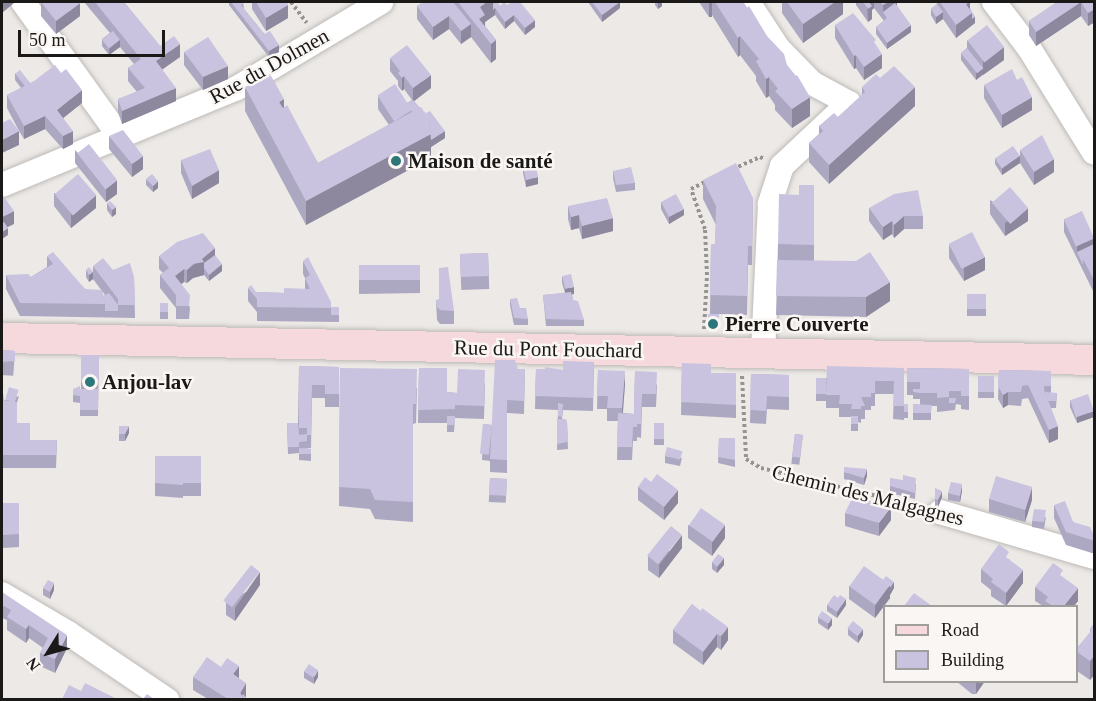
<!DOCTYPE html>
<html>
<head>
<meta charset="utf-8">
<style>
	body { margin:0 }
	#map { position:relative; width:1096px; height:701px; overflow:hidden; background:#ece9e6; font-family:Georgia,serif }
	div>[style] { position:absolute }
	.path>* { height:4px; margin-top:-2px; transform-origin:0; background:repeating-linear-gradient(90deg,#969491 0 3px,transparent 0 6px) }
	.roads { filter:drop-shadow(0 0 2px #bdbab7) drop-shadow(0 0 2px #bdbab7) }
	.minor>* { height:24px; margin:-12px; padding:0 12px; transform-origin:12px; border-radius:12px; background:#fff }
	.major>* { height:30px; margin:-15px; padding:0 15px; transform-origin:15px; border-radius:15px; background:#f6d9dd }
	.wall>* { inset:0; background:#ada8c1; transform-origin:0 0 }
	.shaded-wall>* { inset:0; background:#8d889d; transform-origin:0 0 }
	.building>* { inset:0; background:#c9c3e0; transform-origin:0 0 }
	.dots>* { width:16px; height:16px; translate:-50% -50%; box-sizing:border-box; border:3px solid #faf6f3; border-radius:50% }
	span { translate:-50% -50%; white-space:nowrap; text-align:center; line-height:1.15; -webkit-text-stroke:5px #faf6f3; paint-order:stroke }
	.street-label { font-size:21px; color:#1a1918 }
	.poi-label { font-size:21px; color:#1a1918; font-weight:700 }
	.left { translate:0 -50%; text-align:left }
	.frame { position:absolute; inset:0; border:3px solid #1a1918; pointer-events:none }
	.legend { position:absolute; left:883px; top:605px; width:195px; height:78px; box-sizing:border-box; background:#faf6f3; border:2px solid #a09e9b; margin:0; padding:8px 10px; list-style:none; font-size:18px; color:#1a1918 }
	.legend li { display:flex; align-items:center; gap:12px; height:30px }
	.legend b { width:30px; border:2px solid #a09e9b }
	.north { position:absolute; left:18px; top:623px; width:60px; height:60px; -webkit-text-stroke:4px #faf6f3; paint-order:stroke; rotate:233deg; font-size:16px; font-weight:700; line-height:24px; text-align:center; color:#1a1918 }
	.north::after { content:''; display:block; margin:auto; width:21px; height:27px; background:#1a1918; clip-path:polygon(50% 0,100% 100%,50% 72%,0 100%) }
	.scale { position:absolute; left:18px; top:30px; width:147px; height:27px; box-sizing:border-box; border:3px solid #1a1918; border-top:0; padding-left:8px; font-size:18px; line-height:21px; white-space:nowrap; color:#1a1918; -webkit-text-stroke:4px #faf6f3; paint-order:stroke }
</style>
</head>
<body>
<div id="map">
	<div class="path">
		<i style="left:291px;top:2px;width:26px;rotate:53deg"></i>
		<i style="left:733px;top:169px;width:30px;rotate:-24deg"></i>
		<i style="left:760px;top:157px;width:4px;rotate:27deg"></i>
		<i style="left:704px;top:329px;width:54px;rotate:-86.8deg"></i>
		<i style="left:707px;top:275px;width:46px;rotate:-92.5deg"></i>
		<i style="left:705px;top:229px;width:42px;rotate:-109.3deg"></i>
		<i style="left:691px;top:189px;width:16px;rotate:-27deg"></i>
		<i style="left:742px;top:376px;width:83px;rotate:87.2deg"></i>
		<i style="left:746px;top:459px;width:17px;rotate:31deg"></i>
		<i style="left:761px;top:468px;width:166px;rotate:13.6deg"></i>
	</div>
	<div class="roads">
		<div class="minor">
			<i style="left:23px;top:2px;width:166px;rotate:54.3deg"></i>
			<i style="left:748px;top:2px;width:55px;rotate:56.9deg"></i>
			<i style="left:778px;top:48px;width:49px;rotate:45.8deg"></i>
			<i style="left:812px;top:83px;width:42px;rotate:28.4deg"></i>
			<i style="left:849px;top:103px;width:92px;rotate:136.8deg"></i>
			<i style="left:782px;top:166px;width:40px;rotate:108deg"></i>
			<i style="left:770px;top:204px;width:148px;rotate:92.7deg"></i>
			<i style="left:994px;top:2px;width:58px;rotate:52.7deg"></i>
			<i style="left:1029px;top:48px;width:123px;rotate:58.2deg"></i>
			<i style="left:2px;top:185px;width:254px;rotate:-22.4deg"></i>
			<i style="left:237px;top:88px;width:168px;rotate:-30.8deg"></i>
			<i style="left:940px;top:512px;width:160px;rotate:16.3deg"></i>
			<i style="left:2px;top:594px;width:77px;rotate:30.6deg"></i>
			<i style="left:68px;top:633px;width:120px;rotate:34.1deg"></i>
		</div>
		<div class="major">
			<i style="left:2px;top:338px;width:1092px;rotate:1.15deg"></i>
		</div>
	</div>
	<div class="wall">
		<i style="clip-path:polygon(41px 2px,80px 16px,56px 34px,41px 16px)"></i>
		<i style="clip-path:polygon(84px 2px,124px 2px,160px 46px,180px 57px,162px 69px,176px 101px,122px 124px,118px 112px,118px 99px,137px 92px,128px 81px,128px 68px,134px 64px,120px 47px,109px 55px,102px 46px,102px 39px,110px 33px)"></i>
		<i style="clip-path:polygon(229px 2px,243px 2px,244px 9px,279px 52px,269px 57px,229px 5px)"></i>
		<i style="clip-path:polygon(252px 2px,287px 2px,288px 18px,266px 31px,252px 9px)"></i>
		<i style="clip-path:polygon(424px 2px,497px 2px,500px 6px,507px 5px,535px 27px,525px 35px,514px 21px,505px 29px,495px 15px,485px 22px,485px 26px,496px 40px,496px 59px,491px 63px,471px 37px,461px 44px,449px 29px,433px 40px,417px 19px,417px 6px)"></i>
		<i style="clip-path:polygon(588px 2px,620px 2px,620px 8px,602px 22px)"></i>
		<i style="clip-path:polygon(655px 2px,662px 2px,662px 6px,658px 9px,655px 5px)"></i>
		<i style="clip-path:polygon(699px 2px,743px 2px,787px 65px,810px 116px,792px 128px,775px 110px,775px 105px,769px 96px,766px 98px,756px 81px,756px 76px,740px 55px,738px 57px,712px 15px,709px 17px)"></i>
		<i style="clip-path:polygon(782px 2px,843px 2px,843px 14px,803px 43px,782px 13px)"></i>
		<i style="clip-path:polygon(856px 2px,897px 2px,897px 6px,911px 32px,887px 49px,876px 34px,876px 27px,884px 21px,874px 8px,872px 10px,872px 19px,868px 22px,856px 5px)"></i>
		<i style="clip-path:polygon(937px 2px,970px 2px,970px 8px,975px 23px,956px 38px,943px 19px,936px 24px,931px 15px,931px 9px,937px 4px)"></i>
		<i style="clip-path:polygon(1057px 2px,1095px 2px,1095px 22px,1088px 26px,1081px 16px,1036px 46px,1029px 35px,1029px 21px)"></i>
		<i style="clip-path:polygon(835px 25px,876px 45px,882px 68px,864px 80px,856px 68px,854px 69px,835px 38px)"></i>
		<i style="clip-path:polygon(967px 40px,1004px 60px,976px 80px,961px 60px,961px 53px,967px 48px)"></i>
		<i style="clip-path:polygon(184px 52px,228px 79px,203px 90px,184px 65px)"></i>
		<i style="clip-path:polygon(390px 58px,431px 88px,414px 101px,445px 138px,431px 147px,431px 158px,306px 225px,245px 111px,245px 87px,284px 107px,318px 163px,389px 125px,378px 109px,378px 96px,407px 103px,412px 100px,404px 89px,402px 91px,398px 86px,398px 81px,390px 71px)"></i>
		<i style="clip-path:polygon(15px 73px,30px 83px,82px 103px,63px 118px,73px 144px,63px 149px,45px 129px,24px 139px,19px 131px,19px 145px,19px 131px,7px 108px,7px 95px,21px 88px,15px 80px)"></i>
		<i style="clip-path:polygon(880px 78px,915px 106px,829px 184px,809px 162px,809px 143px,819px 134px,819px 126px,838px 117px,862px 95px,862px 87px)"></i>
		<i style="clip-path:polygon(984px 85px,1032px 110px,1002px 128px,984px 98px)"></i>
		<i style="clip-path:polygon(109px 136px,143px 169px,132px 177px,109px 149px)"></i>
		<i style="clip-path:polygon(75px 150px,117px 194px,106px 202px,75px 163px)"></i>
		<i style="clip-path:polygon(1020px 150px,1054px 172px,1034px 185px,1020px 163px,1002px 175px,995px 164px,995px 158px,1020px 156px)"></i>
		<i style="clip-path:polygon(181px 160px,219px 183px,192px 199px,181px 173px)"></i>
		<i style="clip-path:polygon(523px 166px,538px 184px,526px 187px,523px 173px)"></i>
		<i style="clip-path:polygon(613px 171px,635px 183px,635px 190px,616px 192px,613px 178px)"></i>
		<i style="clip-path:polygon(146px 179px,158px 188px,153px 192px,146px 185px)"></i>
		<i style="clip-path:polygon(703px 180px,753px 198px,752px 265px,748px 265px,747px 315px,719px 314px,719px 327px,708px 327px,708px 314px,710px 314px,711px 244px,715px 244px,716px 225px,703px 199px)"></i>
		<i style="clip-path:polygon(814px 185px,814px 261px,890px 301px,866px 317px,776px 315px,778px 244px,799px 195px)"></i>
		<i style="clip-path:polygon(54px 193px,96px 208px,71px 228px,54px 206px)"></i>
		<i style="clip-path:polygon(990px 200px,1028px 221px,1005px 236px,990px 214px)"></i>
		<i style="clip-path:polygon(661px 202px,684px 215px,669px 224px,661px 209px)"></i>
		<i style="clip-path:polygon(107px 203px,116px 214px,112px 217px,107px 210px)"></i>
		<i style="clip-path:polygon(568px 206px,613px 231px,582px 239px,579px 228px,571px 230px,568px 219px)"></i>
		<i style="clip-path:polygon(869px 208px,923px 216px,923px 229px,904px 229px,894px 238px,892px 234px,883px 240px,869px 221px)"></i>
		<i style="clip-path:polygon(1064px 219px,1094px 238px,1095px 295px,1064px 232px)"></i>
		<i style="clip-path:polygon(949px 245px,985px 270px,964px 281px,949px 258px)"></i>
		<i style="left:488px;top:253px;width:36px;height:28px;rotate:88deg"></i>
		<i style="clip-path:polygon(215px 255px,222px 271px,209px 281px,204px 275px,193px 278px,187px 283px,184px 282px,181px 284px,190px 308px,189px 319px,176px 319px,176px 308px,160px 288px,160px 275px,163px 273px,159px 269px,159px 256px)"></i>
		<i style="clip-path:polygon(47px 256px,85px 289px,103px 296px,105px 295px,93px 279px,89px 282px,86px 277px,86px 270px,93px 272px,93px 266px,113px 270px,134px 277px,135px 318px,20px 316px,6px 289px,6px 275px,31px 277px,47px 267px)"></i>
		<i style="clip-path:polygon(303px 261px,331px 308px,339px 307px,339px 322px,257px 321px,257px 312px,248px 301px,248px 288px,256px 292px,284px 293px,305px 289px,305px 278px,303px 274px)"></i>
		<i style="clip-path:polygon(359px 267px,420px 280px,420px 293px,359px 294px)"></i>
		<i style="clip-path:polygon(562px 276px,574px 294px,572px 294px,573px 300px,584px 320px,584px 326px,546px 326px,543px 295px,565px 293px,562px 283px)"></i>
		<i style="left:967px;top:294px;width:19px;height:22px"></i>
		<i style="clip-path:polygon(510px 299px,520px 308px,528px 319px,528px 325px,514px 325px,510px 305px)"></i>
		<i style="clip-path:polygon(436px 300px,454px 311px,454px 324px,440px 324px,437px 320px)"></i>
		<i style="left:160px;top:303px;width:8px;height:16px"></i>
		<i style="left:2px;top:350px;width:13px;height:25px;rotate:4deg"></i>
		<i style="clip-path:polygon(99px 355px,98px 416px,80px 416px,80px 403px,73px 402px,73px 389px,81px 389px,81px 382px)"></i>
		<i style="clip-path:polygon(594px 362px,593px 411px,563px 410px,562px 419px,567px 422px,568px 449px,557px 450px,558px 410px,535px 409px,536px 369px,563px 370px)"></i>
		<i style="clip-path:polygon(682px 363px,711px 373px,736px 373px,736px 418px,681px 415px)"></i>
		<i style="clip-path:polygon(299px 366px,339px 367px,339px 407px,325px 407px,325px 398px,312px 398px,311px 448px,303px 448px,311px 449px,311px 461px,299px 460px,299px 453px,288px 454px,287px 423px,298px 423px)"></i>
		<i style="clip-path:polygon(340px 368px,417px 388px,416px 423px,413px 424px,413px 522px,375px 519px,370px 509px,339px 506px)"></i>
		<i style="clip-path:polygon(419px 368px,447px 392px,457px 393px,485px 383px,484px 419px,455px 418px,454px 432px,447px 432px,447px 423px,418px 423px)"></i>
		<i style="clip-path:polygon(904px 368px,904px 404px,908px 404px,908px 418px,904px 418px,904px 420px,893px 419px,894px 394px,875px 394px,875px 406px,871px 406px,871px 410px,865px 410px,865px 419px,861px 419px,861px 423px,858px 422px,858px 431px,851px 431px,851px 417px,839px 417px,839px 408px,826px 408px,826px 401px,816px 401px,816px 378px,826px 378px)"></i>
		<i style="clip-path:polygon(907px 368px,969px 369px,969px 410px,961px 409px,961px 405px,956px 404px,955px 410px,937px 412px,937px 406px,931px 406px,931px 420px,913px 420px,913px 404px,920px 405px,920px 399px,913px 399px,913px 395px,907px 395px)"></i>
		<i style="clip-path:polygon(518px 369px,525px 369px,524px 414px,507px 413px,507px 473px,490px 472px,490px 461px,482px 460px,483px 424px,492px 425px)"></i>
		<i style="clip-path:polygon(598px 370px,625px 384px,623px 413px,634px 414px,635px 371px,657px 385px,656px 407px,642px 407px,641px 438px,637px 437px,637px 441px,633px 441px,632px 460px,617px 460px,618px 421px,607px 421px,607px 409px,597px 409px)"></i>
		<i style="clip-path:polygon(999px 370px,1051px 371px,1051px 393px,1057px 393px,1056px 408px,1051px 408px,1058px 439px,1049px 443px,1028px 398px,1022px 399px,1021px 406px,1008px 405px,1003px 408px,998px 399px)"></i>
		<i style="clip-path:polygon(751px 374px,789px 375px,789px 410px,767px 409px,766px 424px,750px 423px)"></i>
		<i style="left:978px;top:376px;width:16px;height:22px"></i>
		<i style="clip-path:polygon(2px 394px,4px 400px,6px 400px,19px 396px,17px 403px,17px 423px,30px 440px,57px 440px,56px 468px,2px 468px)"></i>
		<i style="clip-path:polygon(1070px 400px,1094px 417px,1077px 423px,1070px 407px)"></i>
		<i style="left:654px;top:423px;width:10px;height:22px"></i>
		<i style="clip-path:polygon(119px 426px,129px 433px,125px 441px,119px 441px)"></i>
		<i style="left:795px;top:434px;width:8px;height:30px;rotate:7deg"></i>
		<i style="clip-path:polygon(719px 438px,735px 438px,735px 467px,718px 463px)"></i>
		<i style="clip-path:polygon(155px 456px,201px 456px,201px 496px,183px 496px,183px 498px,155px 496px)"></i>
		<i style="clip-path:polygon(665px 456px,682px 458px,680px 466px,665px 463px)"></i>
		<i style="clip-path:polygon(844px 472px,867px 476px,864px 485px,844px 479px)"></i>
		<i style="left:490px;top:478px;width:17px;height:24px;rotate:3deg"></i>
		<i style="clip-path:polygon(890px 478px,916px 484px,915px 499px,890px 493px)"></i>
		<i style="clip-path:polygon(651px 482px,678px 503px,664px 520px,638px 500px,638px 487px)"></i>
		<i style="clip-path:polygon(962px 491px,960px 502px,948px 500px,948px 493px)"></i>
		<i style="clip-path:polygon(942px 497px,938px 507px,935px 506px,935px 499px)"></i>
		<i style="clip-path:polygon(989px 499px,1032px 500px,1025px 522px,989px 512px)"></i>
		<i style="clip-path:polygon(2px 503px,19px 503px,19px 547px,3px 548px,3px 557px,2px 557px)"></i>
		<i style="clip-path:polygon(1054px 505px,1095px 541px,1095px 554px,1066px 545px,1054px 518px)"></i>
		<i style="clip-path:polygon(845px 513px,891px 520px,879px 536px,845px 526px)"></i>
		<i style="clip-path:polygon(1046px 517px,1044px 529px,1032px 527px,1032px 521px)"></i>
		<i style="clip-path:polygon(688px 525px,725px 538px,712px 556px,688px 538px)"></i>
		<i style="clip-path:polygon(682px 548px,659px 578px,648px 570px,648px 556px)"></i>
		<i style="clip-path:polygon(1009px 559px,1023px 583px,1006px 606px,991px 596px,991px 590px,981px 582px,981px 569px)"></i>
		<i style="clip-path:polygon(712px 562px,724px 565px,717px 573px,712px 569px)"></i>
		<i style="clip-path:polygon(1063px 577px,1078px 601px,1074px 606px,1043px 606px,1035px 601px,1035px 587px)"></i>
		<i style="clip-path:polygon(260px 585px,235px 621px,226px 615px,226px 602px)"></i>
		<i style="clip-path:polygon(849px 586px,894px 588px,890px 595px,890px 598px,875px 618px,849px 599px)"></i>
		<i style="clip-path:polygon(43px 588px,54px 590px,50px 599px,43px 595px)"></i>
		<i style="clip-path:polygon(2px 592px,67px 648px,55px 673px,40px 666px,40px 653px,43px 648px,29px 638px,26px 643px,7px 630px,7px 620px,2px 618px,2px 620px)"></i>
		<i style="clip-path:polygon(692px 604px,728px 640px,721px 650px,717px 647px,703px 665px,673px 643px,673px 630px)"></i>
		<i style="clip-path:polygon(827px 605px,846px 605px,837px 618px,827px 611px)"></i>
		<i style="clip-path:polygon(818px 617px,832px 625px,828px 630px,818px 623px)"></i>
		<i style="clip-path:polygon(1095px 622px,1095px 674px,1090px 680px,1077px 671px,1077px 648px,1090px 633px,1090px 629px)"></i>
		<i style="clip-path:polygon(848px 628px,863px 635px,858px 643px,848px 635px)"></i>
		<i style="clip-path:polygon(304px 671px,318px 677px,314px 684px,304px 678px)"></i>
		<i style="clip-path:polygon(193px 677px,246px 696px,245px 698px,247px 699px,208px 699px,193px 690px)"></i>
		<i style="clip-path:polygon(956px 681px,985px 681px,976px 694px,972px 694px)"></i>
	</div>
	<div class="shaded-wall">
		<i style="clip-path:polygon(2px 2px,14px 2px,14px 3px,2px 13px)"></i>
		<i style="clip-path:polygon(487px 2px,496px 2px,495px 15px,485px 22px,485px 34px,479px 29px,480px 7px)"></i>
		<i style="clip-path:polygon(620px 2px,620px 8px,602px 22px,602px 15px)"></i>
		<i style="clip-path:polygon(658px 2px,662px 2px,662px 6px,658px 9px)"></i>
		<i style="left:709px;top:2px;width:3px;height:15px"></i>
		<i style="clip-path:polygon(835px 2px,843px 2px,843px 14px,803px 43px,803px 24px)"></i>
		<i style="clip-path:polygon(867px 2px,874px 2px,874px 8px,872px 10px,872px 19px,868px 22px)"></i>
		<i style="clip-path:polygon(888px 2px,897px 2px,897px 8px,883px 12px,883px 19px,883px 5px)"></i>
		<i style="clip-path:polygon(970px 2px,970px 14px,972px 13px,975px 17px,975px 23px,956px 38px,956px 25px,966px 4px)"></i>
		<i style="clip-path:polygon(1081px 2px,1081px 16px,1036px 46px,1036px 32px)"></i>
		<i style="clip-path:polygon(80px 3px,80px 16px,56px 34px,56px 21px)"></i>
		<i style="clip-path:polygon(288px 5px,288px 18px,266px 31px,266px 18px)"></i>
		<i style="clip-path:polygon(1095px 9px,1095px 22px,1088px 26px,1088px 13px)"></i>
		<i style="clip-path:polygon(943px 12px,943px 19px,936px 24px,936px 17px)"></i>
		<i style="clip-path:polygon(514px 15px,514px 21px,505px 29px,505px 22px)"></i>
		<i style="clip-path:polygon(449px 16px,449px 29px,433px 40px,433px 27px)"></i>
		<i style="clip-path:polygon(535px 20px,535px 27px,525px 35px,525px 28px)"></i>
		<i style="clip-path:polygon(471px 24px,471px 37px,461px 44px,461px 31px)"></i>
		<i style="clip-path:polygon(911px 25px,911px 32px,887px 49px,887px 43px)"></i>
		<i style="clip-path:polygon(740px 36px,740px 55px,738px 57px,738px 38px)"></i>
		<i style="clip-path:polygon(120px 40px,120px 47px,109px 55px,109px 49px)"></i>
		<i style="clip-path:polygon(496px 40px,496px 59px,491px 63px,491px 44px)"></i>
		<i style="clip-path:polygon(180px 44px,180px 57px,156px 74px,156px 61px)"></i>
		<i style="clip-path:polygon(279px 45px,279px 52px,269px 57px,269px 51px)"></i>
		<i style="clip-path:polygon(1004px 47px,1004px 60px,983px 75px,983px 62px)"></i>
		<i style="clip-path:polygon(882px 54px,882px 68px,864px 80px,864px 67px)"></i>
		<i style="clip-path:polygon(856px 55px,856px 68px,854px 69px,854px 56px)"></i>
		<i style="clip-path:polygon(228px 66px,228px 79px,203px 90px,203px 77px)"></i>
		<i style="clip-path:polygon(983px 68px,983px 74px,976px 80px,976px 73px)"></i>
		<i style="clip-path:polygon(431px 75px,431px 88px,413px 102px,413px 88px)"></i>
		<i style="clip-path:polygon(404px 76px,404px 89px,402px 91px,402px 78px)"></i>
		<i style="clip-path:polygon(769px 77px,769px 96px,766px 98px,766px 79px)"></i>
		<i style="clip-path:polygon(915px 87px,915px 106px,829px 184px,829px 165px)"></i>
		<i style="clip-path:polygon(176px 88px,176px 101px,122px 124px,122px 111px)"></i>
		<i style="clip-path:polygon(82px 90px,82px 103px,57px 123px,57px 110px)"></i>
		<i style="clip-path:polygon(810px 97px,810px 116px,792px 128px,792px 109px)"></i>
		<i style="clip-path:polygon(1032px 97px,1032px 110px,1002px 128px,1002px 115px)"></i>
		<i style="clip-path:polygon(284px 99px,284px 124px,279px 102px)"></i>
		<i style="clip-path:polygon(45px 116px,45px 129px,24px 139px,24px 126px)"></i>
		<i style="clip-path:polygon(19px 131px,19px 145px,2px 153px,2px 140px)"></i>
		<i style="clip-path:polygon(73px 131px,73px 144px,63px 149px,63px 136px)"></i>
		<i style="clip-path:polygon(445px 131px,445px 138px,431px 147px,431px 140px)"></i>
		<i style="clip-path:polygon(431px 134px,431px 158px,306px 225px,306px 201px)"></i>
		<i style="clip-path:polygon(143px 156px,143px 169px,132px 177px,132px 164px)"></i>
		<i style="clip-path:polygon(1020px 156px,1020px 163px,1002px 175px,1002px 168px)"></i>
		<i style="clip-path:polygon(1054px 159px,1054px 172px,1034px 185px,1034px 172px)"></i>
		<i style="clip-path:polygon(219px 170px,219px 183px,192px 199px,192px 186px)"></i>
		<i style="clip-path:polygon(538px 177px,538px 184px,526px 187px,526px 180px)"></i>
		<i style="clip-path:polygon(117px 180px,117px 194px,106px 202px,106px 189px)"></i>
		<i style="clip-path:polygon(158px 181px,158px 188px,153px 192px,153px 186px)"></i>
		<i style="clip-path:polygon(96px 195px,96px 208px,71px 228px,71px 215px)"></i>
		<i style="clip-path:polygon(116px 207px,116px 214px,112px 217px,112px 210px)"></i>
		<i style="clip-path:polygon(1028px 208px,1028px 221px,1005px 236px,1005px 223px)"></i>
		<i style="clip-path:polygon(684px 209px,684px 215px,669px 224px,669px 217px)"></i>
		<i style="clip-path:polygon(14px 211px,14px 224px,2px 230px,2px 217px)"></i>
		<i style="clip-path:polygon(579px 215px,579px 228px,571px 230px,571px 217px)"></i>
		<i style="clip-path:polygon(904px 216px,904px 229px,894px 238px,894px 225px)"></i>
		<i style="clip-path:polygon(613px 218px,613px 231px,582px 239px,582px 226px)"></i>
		<i style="clip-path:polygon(892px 221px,892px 234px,883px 240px,883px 227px)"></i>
		<i style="clip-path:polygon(8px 228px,8px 235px,2px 239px,2px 232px)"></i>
		<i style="clip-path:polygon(1094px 238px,1094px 251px,1077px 252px,1077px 246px)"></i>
		<i style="clip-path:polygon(215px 248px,215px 261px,204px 268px,204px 275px,193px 278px,187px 283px,187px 270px)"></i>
		<i style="clip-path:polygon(985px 257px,985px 270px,964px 281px,964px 268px)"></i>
		<i style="clip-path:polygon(222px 264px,222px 271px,209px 281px,209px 275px)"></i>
		<i style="clip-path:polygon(184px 269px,184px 282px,175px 289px,175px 276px)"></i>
		<i style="clip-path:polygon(93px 272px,93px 279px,89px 282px,89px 275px)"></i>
		<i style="clip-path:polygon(890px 282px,890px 301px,866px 317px,866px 297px)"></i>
		<i style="clip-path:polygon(574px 287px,574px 294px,565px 296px,565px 289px)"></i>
		<i style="clip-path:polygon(625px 371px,625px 384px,622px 421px,622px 408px)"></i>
		<i style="clip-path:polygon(1008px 392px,1008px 405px,1003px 408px,1003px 395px)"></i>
		<i style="clip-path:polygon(1094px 411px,1094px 417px,1077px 423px,1077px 417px)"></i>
		<i style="clip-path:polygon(129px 426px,129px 433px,125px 441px,125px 434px)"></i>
		<i style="clip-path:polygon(1058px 426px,1058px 439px,1049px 443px,1049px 430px)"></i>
		<i style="clip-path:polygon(867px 469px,867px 476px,864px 485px,864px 478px)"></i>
		<i style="clip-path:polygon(962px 484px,962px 491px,960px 502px,960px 496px)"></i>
		<i style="clip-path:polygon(1032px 487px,1032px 500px,1025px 522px,1025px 509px)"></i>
		<i style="clip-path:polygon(678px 490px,678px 503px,664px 520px,664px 507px)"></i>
		<i style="clip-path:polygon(942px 491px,942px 497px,938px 507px,938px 500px)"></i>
		<i style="clip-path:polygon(891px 507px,891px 520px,879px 536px,879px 523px)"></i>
		<i style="clip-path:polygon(725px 525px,725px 538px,712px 556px,712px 542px)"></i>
		<i style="clip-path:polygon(682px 535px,682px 548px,659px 578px,659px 565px)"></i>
		<i style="clip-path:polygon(724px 558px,724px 565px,717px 573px,717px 567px)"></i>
		<i style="clip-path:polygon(1023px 570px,1023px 583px,1006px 606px,1006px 593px)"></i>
		<i style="clip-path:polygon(260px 572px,260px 585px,235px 621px,235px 608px)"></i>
		<i style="clip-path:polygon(894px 582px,894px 588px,890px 595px,890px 598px,875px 618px,875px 605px,890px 585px)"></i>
		<i style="clip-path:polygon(54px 583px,54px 590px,50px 599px,50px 592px)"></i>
		<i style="clip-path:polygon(1078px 588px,1078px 601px,1074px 606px,1064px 606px)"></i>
		<i style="clip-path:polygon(846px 599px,846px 605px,837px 618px,837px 612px)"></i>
		<i style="clip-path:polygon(832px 618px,832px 625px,828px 630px,828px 624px)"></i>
		<i style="clip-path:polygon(29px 625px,29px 638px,26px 643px,26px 629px)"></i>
		<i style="clip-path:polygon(728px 627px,728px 640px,721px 650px,721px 636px)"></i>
		<i style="clip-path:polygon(863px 629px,863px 635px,858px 643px,858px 636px)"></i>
		<i style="clip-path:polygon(717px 634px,717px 647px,703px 665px,703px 652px)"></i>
		<i style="clip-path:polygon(67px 635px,67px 648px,55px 673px,55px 659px)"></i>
		<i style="clip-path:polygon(1095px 655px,1095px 674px,1090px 680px,1090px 661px)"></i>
		<i style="clip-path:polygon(239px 666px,239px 679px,233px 674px)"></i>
		<i style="clip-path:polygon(318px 670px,318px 677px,314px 684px,314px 678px)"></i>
		<i style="clip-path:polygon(976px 681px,985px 681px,976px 694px)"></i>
		<i style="clip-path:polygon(246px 683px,246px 696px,244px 699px,240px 693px)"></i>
	</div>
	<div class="building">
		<i style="clip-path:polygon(41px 2px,78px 2px,80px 3px,56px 21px)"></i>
		<i style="clip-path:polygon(95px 2px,124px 2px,160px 46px,174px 36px,180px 44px,156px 61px,176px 88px,122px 111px,118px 99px,145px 88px,128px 68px,141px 59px)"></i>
		<i style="clip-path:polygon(231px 2px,243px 2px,244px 3px,241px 5px,264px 34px,270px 31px,279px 45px,269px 51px)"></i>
		<i style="clip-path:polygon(256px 2px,287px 2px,288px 5px,266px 18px)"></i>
		<i style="clip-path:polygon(424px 2px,453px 2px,471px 24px,461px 31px,449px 16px,433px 27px,417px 6px)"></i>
		<i style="clip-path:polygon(458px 2px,487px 2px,480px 7px,485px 15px,479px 19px,496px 40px,491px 44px)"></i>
		<i style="clip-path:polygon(494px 2px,497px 2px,500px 6px,504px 2px,507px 5px,512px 2px,520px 2px,535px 20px,525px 28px,514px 15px,505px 22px,495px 8px,493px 10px,493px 3px)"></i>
		<i style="clip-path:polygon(592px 2px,620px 2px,602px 15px)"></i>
		<i style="clip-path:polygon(715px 2px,743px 2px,747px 8px,749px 6px,767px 36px,784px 54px,787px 65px,796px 76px,797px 75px,810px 97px,792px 109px,775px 91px,778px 89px,769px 77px,766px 79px,756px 61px,759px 59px,740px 36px,738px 38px)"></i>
		<i style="clip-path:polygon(787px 2px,835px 2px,803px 24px)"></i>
		<i style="clip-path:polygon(863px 2px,869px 2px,872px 6px,868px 9px)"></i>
		<i style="clip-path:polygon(880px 2px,888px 2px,883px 5px)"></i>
		<i style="clip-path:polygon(940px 2px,970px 2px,966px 4px,972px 13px,956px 25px)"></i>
		<i style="clip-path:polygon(1057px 2px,1095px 2px,1095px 9px,1088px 13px,1081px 2px,1036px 32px,1029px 21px)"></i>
		<i style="clip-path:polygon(895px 3px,911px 25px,887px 43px,876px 27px,887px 18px,883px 12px)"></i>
		<i style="clip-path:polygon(937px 4px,943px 12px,936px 17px,931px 9px)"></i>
		<i style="clip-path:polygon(970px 8px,975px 17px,972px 19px,972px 13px,969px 9px)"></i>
		<i style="clip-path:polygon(853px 13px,876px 40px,874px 42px,882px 54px,864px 67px,856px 55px,854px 56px,835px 25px)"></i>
		<i style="left:987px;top:25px;width:28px;height:25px;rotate:52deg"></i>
		<i style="left:113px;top:31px;width:11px;height:14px;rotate:52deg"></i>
		<i style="clip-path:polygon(208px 37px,228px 66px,203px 77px,184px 52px)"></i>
		<i style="clip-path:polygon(407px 45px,431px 75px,413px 88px,404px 76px,402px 78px,398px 73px,400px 71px,390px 58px)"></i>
		<i style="left:967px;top:48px;width:26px;height:8px;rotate:51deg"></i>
		<i style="clip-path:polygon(55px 65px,61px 73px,66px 69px,82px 90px,57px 110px,73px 131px,63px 136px,45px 116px,24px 126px,7px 95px,34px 81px)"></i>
		<i style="clip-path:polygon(894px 66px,915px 87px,829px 165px,809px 143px,823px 131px,819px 126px,834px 113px,838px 117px,865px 92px,862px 87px,876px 74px,880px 78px)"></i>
		<i style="clip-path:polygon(1012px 69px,1017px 80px,1022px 77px,1032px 97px,1002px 115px,984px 85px)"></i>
		<i style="left:20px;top:70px;width:16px;height:6px;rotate:52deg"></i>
		<i style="clip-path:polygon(270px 74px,284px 99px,279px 102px,283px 108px,287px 105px,318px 163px,421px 107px,429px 119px,431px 134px,306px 201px,245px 87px)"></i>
		<i style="left:395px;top:84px;width:31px;height:21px;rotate:57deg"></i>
		<i style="clip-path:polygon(413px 100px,420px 108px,412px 112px,407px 103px)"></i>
		<i style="clip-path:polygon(424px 111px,426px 113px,430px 111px,445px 131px,431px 140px,429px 119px)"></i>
		<i style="clip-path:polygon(10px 119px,19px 131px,2px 140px,2px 123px)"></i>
		<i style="clip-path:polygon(123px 130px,143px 156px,132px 164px,109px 136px)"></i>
		<i style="clip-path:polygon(1042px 135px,1054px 159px,1034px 172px,1020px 150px)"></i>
		<i style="left:89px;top:144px;width:46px;height:15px;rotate:52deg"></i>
		<i style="left:1013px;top:146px;width:12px;height:22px;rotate:55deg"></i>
		<i style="clip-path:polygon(210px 149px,219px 170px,192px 186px,181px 160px)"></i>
		<i style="clip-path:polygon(736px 163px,753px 198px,752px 246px,748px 246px,747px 296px,710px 295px,711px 244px,715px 244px,716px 206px,703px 180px)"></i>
		<i style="clip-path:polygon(523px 166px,536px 166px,538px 177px,526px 180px)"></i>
		<i style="clip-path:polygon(631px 167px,635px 183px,616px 185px,613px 171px)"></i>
		<i style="left:78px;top:174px;width:28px;height:31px;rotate:49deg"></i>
		<i style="clip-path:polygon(152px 174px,158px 181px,153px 186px,146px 179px)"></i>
		<i style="clip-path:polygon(799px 185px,814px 185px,814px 245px,778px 244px,779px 194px,799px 195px)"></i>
		<i style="left:1010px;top:187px;width:28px;height:24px;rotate:49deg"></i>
		<i style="clip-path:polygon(918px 190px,923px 216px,904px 216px,894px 225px,892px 221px,883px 227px,869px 208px,894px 194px)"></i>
		<i style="clip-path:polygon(2px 194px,14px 211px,2px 217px)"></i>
		<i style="left:676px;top:194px;width:17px;height:17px;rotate:62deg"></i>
		<i style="clip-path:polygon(607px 198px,613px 218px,582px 226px,579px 215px,571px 217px,568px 206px)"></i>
		<i style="clip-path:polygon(110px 201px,116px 207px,112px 210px,107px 203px)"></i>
		<i style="left:1082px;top:211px;width:30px;height:20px;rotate:66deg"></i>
		<i style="clip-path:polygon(4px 222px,8px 228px,2px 232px,2px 223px)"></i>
		<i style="left:972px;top:232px;width:28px;height:26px;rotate:63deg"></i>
		<i style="clip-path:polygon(203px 233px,215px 248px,202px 259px,204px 262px,193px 264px,187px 270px,184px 269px,175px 276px,190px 295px,189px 306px,176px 306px,176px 295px,160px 275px,169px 268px,159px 256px,177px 242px)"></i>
		<i style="clip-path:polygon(1094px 244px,1095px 254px,1083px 259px,1083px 265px,1077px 252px)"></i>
		<i style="clip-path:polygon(53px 252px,85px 289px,102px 290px,105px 304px,20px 303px,6px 275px,28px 274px,31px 277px,53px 264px,47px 256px)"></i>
		<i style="clip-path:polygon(870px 252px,890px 282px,866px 297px,776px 296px,777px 260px,856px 261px)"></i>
		<i style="left:488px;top:253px;width:23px;height:28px;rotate:88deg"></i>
		<i style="clip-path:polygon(1095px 254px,1095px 282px,1083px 259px)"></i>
		<i style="clip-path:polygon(215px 255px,222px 264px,209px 275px,204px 268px,204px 263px)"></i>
		<i style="clip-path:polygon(308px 257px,331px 302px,331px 308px,257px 307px,257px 299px,248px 288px,251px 285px,256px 292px,284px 293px,284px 288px,310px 289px,305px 278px,310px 275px,303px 261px)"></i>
		<i style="clip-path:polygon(103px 258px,113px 270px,130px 263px,134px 277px,135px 305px,118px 305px,118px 299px,93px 266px)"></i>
		<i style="left:420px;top:265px;width:15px;height:61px;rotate:90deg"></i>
		<i style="clip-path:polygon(89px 267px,93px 272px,89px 275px,86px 270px)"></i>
		<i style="clip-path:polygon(448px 267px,454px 311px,440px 310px,437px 307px,436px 300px,439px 299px,439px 268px)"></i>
		<i style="left:571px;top:274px;width:13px;height:9px;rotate:77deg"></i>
		<i style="clip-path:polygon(571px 292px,573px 300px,578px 301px,584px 320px,546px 319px,543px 295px)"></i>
		<i style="clip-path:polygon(109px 293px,118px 305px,118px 311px,105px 311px,105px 304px,103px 296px)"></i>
		<i style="left:967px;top:294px;width:19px;height:15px"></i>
		<i style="clip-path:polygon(517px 298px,520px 308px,526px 308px,528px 319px,514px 318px,510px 299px)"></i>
		<i style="left:160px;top:303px;width:8px;height:9px"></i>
		<i style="left:331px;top:307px;width:8px;height:8px"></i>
		<i style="clip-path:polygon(708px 314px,719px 314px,719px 321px,708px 320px)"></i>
		<i style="clip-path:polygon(2px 350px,15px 351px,15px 361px,2px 362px)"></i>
		<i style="left:81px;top:355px;width:18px;height:27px"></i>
		<i style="clip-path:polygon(495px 360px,515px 360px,518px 369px,525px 369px,524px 401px,507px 400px,507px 460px,490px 459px)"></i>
		<i style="clip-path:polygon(563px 361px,594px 362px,593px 398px,535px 396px,536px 369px,545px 369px,545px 367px,563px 370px)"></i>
		<i style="clip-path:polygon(682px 363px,711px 364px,711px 373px,736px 373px,736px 405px,681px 402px)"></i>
		<i style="clip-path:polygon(299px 366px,339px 367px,339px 394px,325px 394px,325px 385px,312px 385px,311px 435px,307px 435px,307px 428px,299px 428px)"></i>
		<i style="clip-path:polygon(827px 366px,904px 368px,904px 406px,893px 406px,894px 381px,875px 381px,875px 393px,871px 393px,871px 397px,861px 397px,865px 406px,861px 406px,861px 409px,851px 409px,852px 404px,839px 404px,840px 395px,826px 395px)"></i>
		<i style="clip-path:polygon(340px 368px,417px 369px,416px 404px,413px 404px,413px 502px,375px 500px,370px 489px,339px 487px)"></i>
		<i style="clip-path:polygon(419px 368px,447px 368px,447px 392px,457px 393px,458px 369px,485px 370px,484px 406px,455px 405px,455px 409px,418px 410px)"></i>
		<i style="clip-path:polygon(907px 368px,969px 369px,969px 396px,961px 396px,961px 391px,949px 391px,949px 397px,937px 398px,937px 393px,920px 393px,920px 382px,907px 382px)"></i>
		<i style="clip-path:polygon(598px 370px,625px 371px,622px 408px,607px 408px,608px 396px,597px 396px)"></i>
		<i style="clip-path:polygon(999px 370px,1051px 371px,1051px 386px,1044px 386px,1044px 390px,1058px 426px,1049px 430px,1028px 385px,1022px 386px,1021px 392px,1008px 392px,1003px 395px,998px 386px)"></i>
		<i style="clip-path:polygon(635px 371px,657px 372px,656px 394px,642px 394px,641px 424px,637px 424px,637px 427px,633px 427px,632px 447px,617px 447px,618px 413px,634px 414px)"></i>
		<i style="clip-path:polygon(751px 374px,789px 375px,789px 397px,767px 396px,766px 411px,750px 410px)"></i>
		<i style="left:978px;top:376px;width:16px;height:16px"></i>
		<i style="left:816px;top:378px;width:10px;height:16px"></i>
		<i style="clip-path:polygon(80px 386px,80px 389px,98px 389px,98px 410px,80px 410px,80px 396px,73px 395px,73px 389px)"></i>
		<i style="left:9px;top:387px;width:10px;height:13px;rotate:17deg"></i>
		<i style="clip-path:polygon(913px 389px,920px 389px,920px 393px,913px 392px)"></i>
		<i style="clip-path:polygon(1045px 392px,1057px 393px,1056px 401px,1048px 401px)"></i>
		<i style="clip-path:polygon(2px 394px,4px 395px,3px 400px,2px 400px)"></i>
		<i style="left:1088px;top:394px;width:18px;height:19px;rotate:71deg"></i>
		<i style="clip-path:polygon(949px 398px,956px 398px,955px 403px,949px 403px)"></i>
		<i style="clip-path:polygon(2px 400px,17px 402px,17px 423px,30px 423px,30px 440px,57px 440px,56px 455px,2px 455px)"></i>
		<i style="clip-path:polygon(558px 403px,563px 404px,562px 417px,558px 416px)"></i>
		<i style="left:904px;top:404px;width:4px;height:8px"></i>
		<i style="clip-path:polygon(913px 404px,932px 405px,931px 413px,913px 413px)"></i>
		<i style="left:447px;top:416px;width:8px;height:9px"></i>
		<i style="left:851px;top:416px;width:7px;height:8px"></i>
		<i style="clip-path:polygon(557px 419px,566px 419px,567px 422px,568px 442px,557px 444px)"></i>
		<i style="clip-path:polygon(287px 423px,298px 423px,299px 435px,307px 434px,307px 441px,299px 442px,299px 447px,288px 447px)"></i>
		<i style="left:654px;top:423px;width:10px;height:16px"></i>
		<i style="left:483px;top:424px;width:9px;height:30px;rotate:6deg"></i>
		<i style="clip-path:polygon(119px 426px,129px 426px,125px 434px,119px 434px)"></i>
		<i style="left:795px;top:434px;width:8px;height:23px;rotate:7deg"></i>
		<i style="clip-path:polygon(719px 438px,735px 438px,735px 460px,718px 457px)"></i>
		<i style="left:667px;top:447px;width:16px;height:9px;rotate:15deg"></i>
		<i style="clip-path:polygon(299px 448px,311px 449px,311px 454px,299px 454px)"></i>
		<i style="clip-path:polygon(155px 456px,201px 456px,201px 483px,183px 483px,183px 485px,155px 483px)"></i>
		<i style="clip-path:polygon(844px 467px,867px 469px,864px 478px,844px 472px)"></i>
		<i style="clip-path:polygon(657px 474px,678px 490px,664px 507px,638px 487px,645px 477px,651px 482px)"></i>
		<i style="clip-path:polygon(903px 475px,916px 478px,915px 493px,890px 486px,890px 478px,903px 480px)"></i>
		<i style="left:996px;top:476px;width:38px;height:24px;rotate:17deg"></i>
		<i style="left:490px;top:478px;width:17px;height:17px;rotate:3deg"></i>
		<i style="clip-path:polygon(951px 482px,962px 484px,960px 496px,948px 493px)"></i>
		<i style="clip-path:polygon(935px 488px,942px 491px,938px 500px,935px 499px)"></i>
		<i style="clip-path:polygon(853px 496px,891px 507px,879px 523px,845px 513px)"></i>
		<i style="clip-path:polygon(1065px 501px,1073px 522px,1090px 527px,1095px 537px,1095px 541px,1066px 532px,1054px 505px)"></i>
		<i style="clip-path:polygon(2px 503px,19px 503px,19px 534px,3px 535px,3px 544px,2px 544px)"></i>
		<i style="left:701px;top:508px;width:29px;height:21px;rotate:35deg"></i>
		<i style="clip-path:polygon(1034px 509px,1046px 510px,1044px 522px,1032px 521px)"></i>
		<i style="left:671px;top:526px;width:14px;height:38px;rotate:39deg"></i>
		<i style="clip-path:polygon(999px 544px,1009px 552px,1006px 557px,1023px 570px,1006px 593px,991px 582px,993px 579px,981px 569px)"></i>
		<i style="clip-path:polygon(718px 554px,724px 558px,717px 567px,712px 562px)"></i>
		<i style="clip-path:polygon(1053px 563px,1063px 570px,1060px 575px,1078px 588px,1064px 606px,1053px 606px,1045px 601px,1048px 597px,1035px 587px)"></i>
		<i style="left:251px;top:565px;width:11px;height:45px;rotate:38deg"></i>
		<i style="left:864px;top:566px;width:32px;height:25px;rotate:36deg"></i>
		<i style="clip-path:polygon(886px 576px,894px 582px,890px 588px,890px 585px,883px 580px)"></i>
		<i style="clip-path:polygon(48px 580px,54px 583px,50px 592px,43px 588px)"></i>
		<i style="clip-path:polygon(2px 592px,67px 635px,55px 659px,40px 653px,48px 638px,29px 625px,26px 629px,7px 617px,11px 610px,2px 605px,2px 607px)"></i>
		<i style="clip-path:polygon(914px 593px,932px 606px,904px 606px)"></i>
		<i style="clip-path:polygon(834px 595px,838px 598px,840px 595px,846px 599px,837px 612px,827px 605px)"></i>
		<i style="clip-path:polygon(692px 604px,701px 611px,702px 608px,728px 627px,721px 636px,717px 634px,703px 652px,673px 630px)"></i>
		<i style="left:822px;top:611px;width:12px;height:7px;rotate:35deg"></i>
		<i style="left:853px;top:621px;width:13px;height:9px;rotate:39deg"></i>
		<i style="clip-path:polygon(1095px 622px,1095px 655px,1090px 661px,1077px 652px,1077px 648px,1091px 631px,1090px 629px)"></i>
		<i style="clip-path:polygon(207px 657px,221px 667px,227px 658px,239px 666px,233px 674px,246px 683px,240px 693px,244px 699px,228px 699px,193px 677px)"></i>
		<i style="left:309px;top:664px;width:11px;height:9px;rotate:34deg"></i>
		<i style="clip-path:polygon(85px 683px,117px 699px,62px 699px,69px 685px,81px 691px)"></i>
		<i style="clip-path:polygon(147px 694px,154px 699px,143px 699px)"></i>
		<i style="clip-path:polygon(243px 694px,247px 699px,244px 699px,242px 696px)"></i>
	</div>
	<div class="dots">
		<i style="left:396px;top:161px;background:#2d777a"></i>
		<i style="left:713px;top:324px;background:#2d777a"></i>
		<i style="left:90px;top:382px;background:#2d777a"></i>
	</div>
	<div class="street-label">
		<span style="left:269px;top:66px;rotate:-29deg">Rue du Dolmen</span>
		<span style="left:548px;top:349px;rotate:1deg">Rue du Pont Fouchard</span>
		<span style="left:868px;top:495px;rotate:14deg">Chemin des Malgagnes</span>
	</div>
	<div class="poi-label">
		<span class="left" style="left:408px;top:161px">Maison de santé</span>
		<span class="left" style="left:725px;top:324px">Pierre Couverte</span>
		<span class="left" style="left:102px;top:382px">Anjou-lav</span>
	</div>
	<div class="frame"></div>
	<ul class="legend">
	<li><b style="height:8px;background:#f6d9dd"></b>Road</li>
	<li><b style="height:16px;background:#c9c3e0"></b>Building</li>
	</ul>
	<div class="north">N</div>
	<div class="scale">50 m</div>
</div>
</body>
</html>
